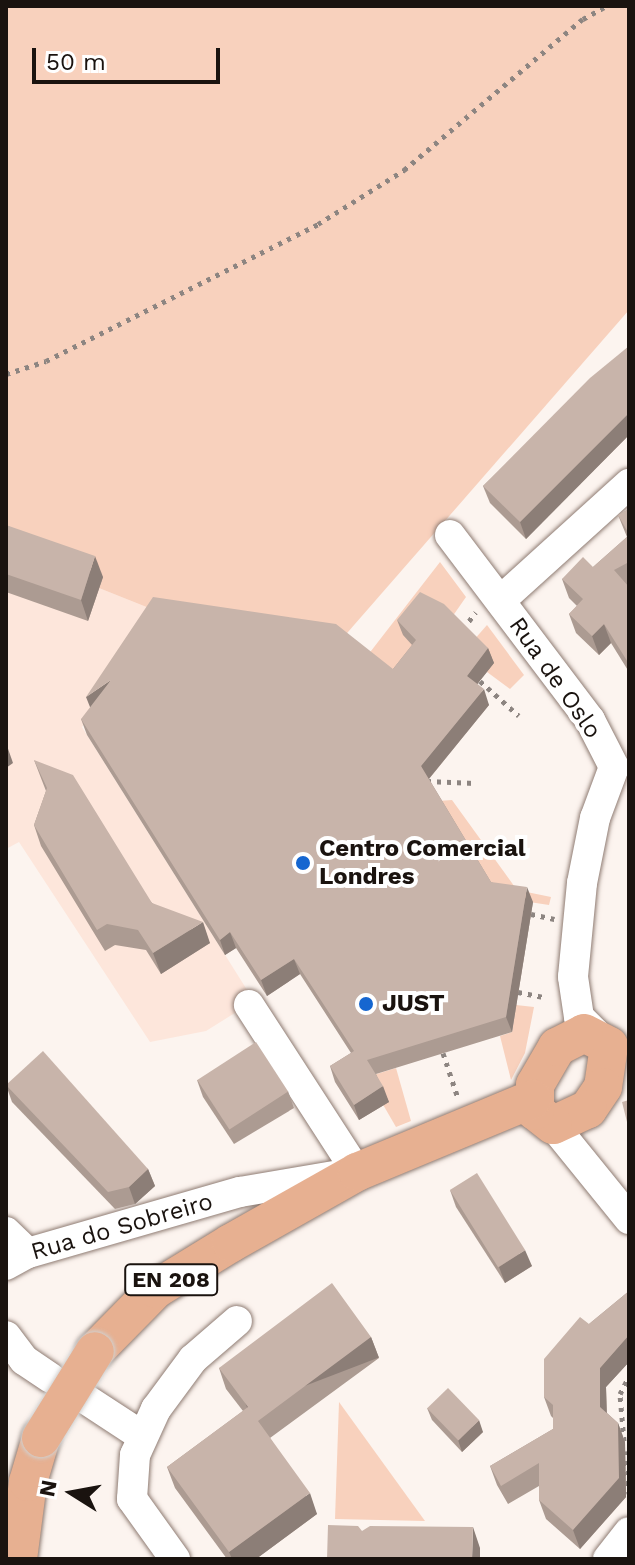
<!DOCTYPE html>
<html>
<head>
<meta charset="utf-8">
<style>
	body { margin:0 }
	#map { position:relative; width:635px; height:1565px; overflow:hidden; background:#fcf4ef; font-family:"Work Sans",sans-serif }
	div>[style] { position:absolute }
	.built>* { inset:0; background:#fde6db }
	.green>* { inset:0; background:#f8d1bd }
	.path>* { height:5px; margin-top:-2.5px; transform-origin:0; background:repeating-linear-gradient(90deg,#8d8581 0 4px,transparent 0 10px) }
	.roads { filter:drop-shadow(0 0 2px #8f7c73) drop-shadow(0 0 2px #8f7c73) }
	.minor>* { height:30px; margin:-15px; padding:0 15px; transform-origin:15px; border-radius:15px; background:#fff }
	.major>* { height:38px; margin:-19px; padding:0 19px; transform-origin:19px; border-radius:19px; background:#e7b091 }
	.bridges { filter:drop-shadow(0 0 2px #d1d0cf) drop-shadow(0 0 2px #d1d0cf) }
	.major-bridge>* { height:38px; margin:-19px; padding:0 19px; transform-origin:19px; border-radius:19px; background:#e7b091 }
	.wall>* { inset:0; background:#ac9b92 }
	.shaded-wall>* { inset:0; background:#8c7e77; transform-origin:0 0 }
	.building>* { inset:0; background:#c8b4aa; transform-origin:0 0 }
	.dots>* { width:22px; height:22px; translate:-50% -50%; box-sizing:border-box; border:4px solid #fff; border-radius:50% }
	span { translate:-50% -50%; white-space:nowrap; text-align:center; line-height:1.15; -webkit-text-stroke:8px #fff; paint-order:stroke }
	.shield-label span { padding:2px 6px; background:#fff; border:2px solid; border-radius:6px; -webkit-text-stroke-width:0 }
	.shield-label { font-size:22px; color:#1a130f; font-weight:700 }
	.street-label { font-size:24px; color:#1a130f }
	.poi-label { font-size:24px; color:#1a130f; font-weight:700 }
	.left { translate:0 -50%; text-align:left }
	.frame { position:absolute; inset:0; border:8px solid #1a130f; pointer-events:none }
	.north { position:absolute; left:32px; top:1453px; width:80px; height:80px; -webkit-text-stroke:6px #fff; paint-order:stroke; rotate:281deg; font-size:22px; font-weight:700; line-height:32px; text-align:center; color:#1a130f }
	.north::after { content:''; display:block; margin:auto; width:28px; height:36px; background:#1a130f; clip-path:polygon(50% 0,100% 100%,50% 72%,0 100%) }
	.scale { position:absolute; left:32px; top:48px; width:188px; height:36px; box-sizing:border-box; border:4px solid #1a130f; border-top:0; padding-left:10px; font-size:24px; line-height:28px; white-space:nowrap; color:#1a130f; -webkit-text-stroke:6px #fff; paint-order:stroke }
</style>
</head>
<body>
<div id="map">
	<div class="built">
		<i style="clip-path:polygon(6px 551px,159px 612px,82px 727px,254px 1001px,206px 1031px,150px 1042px,19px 842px,6px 849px)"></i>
	</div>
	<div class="green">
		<i style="clip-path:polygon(6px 6px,629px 6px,629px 310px,341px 640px,159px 612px,6px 551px)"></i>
		<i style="clip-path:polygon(440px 562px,466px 597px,450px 620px,403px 634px,421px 655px,398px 684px,364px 660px)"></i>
		<i style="clip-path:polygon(487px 625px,524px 675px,510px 689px,487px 672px,473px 641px)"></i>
		<i style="clip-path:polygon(452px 800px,517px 890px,551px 897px,549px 905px,497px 897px,438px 801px)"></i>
		<i style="clip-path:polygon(516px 1005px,534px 1007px,525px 1053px,511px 1080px,500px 1036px,512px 1032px)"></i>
		<i style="clip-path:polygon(396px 1068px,411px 1121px,396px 1127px,367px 1077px)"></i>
		<i style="clip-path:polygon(339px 1402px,425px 1521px,335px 1519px)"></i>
	</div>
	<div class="path">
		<i style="left:6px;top:374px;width:42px;rotate:-18deg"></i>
		<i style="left:46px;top:361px;width:305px;rotate:-26.7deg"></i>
		<i style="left:318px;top:224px;width:102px;rotate:-32.1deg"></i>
		<i style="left:404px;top:170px;width:234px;rotate:-40.2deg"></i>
		<i style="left:583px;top:19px;width:26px;rotate:-29deg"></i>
		<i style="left:463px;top:629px;width:21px;rotate:-53deg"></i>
		<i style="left:480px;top:681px;width:52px;rotate:41.9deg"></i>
		<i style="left:427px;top:781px;width:48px;rotate:2.4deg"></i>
		<i style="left:531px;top:914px;width:24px;rotate:12deg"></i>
		<i style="left:518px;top:992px;width:26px;rotate:11deg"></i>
		<i style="left:443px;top:1053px;width:47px;rotate:71.6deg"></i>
		<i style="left:624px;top:1441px;width:47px;rotate:-94.9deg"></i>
		<i style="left:620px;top:1394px;width:20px;rotate:-63deg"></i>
		<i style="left:625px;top:1451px;width:43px;rotate:84.7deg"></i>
	</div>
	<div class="roads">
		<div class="minor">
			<i style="left:450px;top:535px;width:232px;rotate:52.9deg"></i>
			<i style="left:590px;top:720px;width:53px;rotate:62.9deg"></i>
			<i style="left:614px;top:767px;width:54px;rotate:110.4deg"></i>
			<i style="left:595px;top:818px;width:66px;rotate:101.3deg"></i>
			<i style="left:582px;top:883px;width:94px;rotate:95.5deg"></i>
			<i style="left:573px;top:977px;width:40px;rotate:81.5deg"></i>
			<i style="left:579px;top:1017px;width:25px;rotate:45deg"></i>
			<i style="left:501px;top:600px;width:173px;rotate:-42.2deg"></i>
			<i style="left:553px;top:1125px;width:121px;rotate:51deg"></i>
			<i style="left:6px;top:1232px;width:30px;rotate:44deg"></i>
			<i style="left:6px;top:1265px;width:25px;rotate:-29deg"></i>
			<i style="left:28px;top:1253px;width:221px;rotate:-16.1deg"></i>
			<i style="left:240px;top:1192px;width:119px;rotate:-9.7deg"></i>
			<i style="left:357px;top:1172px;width:199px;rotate:-122.9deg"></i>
			<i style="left:6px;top:1336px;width:30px;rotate:53deg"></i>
			<i style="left:24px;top:1360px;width:32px;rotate:34deg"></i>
			<i style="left:87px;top:1400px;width:66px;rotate:33.2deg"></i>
			<i style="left:175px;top:1559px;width:74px;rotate:-125.6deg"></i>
			<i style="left:132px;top:1499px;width:44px;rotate:-86.1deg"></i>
			<i style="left:135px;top:1455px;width:51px;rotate:-65.5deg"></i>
			<i style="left:156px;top:1409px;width:62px;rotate:-53.5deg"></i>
			<i style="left:193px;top:1359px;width:58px;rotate:-40.8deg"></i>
			<i style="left:608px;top:1559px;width:34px;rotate:-52deg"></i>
		</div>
		<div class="major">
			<i style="left:584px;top:1033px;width:28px;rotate:27deg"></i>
			<i style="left:609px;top:1046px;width:41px;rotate:98.3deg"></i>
			<i style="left:603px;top:1087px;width:27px;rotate:124deg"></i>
			<i style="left:588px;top:1109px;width:38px;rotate:155deg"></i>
			<i style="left:553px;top:1125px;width:23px;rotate:-142deg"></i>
			<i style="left:535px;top:1111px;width:26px;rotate:-90deg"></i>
			<i style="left:535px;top:1085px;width:44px;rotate:-59.9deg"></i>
			<i style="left:557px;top:1047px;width:30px;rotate:-27deg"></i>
			<i style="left:95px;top:1351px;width:87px;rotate:-45.5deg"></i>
			<i style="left:156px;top:1289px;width:88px;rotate:-31.5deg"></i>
			<i style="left:231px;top:1243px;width:145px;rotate:-29.4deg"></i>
			<i style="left:357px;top:1172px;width:190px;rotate:-22.6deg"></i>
			<i style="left:18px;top:1559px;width:78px;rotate:-82.6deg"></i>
			<i style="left:28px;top:1482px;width:46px;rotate:-73.5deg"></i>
		</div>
	</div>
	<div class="bridges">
		<div class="major-bridge">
			<i style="left:41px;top:1438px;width:102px;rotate:-58.2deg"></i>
		</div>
	</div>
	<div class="wall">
		<i style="clip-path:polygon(629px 346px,629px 435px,526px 539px,490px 503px,483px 486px)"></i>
		<i style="clip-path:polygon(629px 509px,629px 584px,628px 585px,629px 587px,629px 672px,611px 643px,599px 655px,576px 633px,569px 614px,577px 606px,569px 598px,562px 579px,593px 567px,627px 537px,618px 515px)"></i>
		<i style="clip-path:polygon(6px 525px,103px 577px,88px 621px,6px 592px)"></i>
		<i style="clip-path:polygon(397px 620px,488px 648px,494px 663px,477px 684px,489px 705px,429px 779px,491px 882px,533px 902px,512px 1032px,376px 1074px,389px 1102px,359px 1120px,335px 1082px,330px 1066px,351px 1053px,300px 974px,267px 996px,236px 948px,225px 955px,87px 735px,81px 719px,393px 669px,412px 645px,403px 635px)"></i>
		<i style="clip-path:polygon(34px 760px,152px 903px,210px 943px,161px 974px,146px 950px,115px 945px,105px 951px,41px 846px,34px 825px,46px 791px)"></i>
		<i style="clip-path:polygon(197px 1080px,288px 1091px,294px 1108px,234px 1144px,203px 1097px)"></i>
		<i style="clip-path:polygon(6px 1085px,148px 1169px,155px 1186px,135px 1204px,115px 1209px,12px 1102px)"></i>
		<i style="clip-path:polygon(450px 1190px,532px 1266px,505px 1283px,456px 1207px)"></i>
		<i style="clip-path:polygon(629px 1291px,629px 1362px,606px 1387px,607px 1413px,618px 1423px,625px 1442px,626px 1497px,580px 1549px,546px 1519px,539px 1500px,539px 1486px,508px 1504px,497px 1485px,490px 1466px,553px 1429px,553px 1418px,551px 1416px,544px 1397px,589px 1324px)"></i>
		<i style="clip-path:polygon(371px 1337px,379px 1358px,270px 1438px,317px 1514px,256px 1559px,227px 1559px,175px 1488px,167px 1467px,243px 1411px,226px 1389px,219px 1368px)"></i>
		<i style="clip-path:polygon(427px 1408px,483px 1432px,462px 1452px,432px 1420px)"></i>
	</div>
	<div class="shaded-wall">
		<i style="clip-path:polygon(629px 413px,629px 435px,526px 539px,520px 522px)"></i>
		<i style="clip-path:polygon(95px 556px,103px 577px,88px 621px,81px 600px)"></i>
		<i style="clip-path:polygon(604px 624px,611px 643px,599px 655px,592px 636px)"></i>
		<i style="clip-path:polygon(488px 648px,494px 663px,472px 691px,467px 676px)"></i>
		<i style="clip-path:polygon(111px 680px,92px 712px,86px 697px)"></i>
		<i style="clip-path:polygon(484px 689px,489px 705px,427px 781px,421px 766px)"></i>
		<i style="clip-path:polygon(6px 743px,13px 763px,6px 768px)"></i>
		<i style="clip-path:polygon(527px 887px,533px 902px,512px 1032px,506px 1017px)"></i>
		<i style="clip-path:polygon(203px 922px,210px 943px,161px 974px,153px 953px)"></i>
		<i style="clip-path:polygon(230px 932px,236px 948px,225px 955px,220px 940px)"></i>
		<i style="clip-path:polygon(294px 959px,300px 974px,267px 996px,261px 980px)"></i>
		<i style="clip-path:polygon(383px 1086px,389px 1102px,359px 1120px,354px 1105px)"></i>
		<i style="clip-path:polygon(148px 1169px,155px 1186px,135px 1204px,129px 1187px)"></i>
		<i style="clip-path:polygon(525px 1250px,532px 1266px,505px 1283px,499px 1267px)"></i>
		<i style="clip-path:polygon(629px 1335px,629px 1362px,606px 1387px,607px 1426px,600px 1407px,600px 1368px)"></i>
		<i style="left:371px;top:1337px;width:22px;height:141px;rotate:69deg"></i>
		<i style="clip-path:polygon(479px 1420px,483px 1432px,462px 1452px,458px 1440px)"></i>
		<i style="clip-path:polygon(618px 1423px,625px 1442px,626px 1497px,580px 1549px,573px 1530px)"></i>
		<i style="clip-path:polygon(310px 1493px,317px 1514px,256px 1559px,232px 1559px,229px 1552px)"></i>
		<i style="clip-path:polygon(473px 1527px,480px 1548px,480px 1559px,472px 1559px)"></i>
	</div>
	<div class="building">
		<i style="clip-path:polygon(629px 346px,629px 413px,520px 522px,483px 486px,590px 378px)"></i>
		<i style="clip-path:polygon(629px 509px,629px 534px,618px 515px)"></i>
		<i style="clip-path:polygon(6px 525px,95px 556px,81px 600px,6px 574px)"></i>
		<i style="clip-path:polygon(629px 535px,629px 562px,614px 570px,629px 587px,629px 664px,604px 624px,592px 636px,569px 614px,583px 599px,562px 579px,583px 557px,593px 567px)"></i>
		<i style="clip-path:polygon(420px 592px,444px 604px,488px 648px,467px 676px,484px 689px,421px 766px,491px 882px,527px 887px,506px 1017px,367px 1060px,383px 1086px,354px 1105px,330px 1066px,354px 1051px,294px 959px,261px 980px,230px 932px,220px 940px,81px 719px,111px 680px,86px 697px,153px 597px,336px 624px,393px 669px,416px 640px,397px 620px)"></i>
		<i style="clip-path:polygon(34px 760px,73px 775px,152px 903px,203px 922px,153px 953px,138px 930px,107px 924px,97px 930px,34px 825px,47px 788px)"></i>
		<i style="left:256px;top:1042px;width:59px;height:70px;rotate:57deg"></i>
		<i style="clip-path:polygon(43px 1051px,148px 1169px,129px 1187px,108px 1192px,6px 1085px)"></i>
		<i style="clip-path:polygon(629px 1100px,629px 1130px,622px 1102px)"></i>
		<i style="left:477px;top:1173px;width:91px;height:32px;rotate:58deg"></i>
		<i style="clip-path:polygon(332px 1283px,371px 1337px,258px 1421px,310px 1493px,229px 1552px,167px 1467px,248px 1407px,219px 1368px)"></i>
		<i style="clip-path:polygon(629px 1291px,629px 1335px,600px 1368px,600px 1407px,618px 1423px,619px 1478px,573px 1530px,539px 1500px,539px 1463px,501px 1486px,490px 1466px,553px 1429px,553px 1405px,544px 1397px,544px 1359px,580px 1317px,589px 1324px)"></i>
		<i style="left:448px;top:1388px;width:45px;height:29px;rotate:46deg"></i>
		<i style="clip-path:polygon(328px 1525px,358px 1526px,362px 1531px,370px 1526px,473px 1527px,472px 1559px,327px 1559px)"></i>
	</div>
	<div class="dots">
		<i style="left:303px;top:863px;background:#1666d0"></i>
		<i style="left:366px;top:1004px;background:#1666d0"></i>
	</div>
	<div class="shield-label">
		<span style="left:171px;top:1280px">EN 208</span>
	</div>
	<div class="street-label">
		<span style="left:555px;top:678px;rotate:55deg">Rua de Oslo</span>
		<span style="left:122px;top:1227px;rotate:-16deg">Rua do Sobreiro</span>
	</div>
	<div class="poi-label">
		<span class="left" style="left:319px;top:863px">Centro Comercial<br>Londres</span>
		<span class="left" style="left:382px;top:1004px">JUST</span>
	</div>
	<div class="frame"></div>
	<div class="north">N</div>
	<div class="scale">50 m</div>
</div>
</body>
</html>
